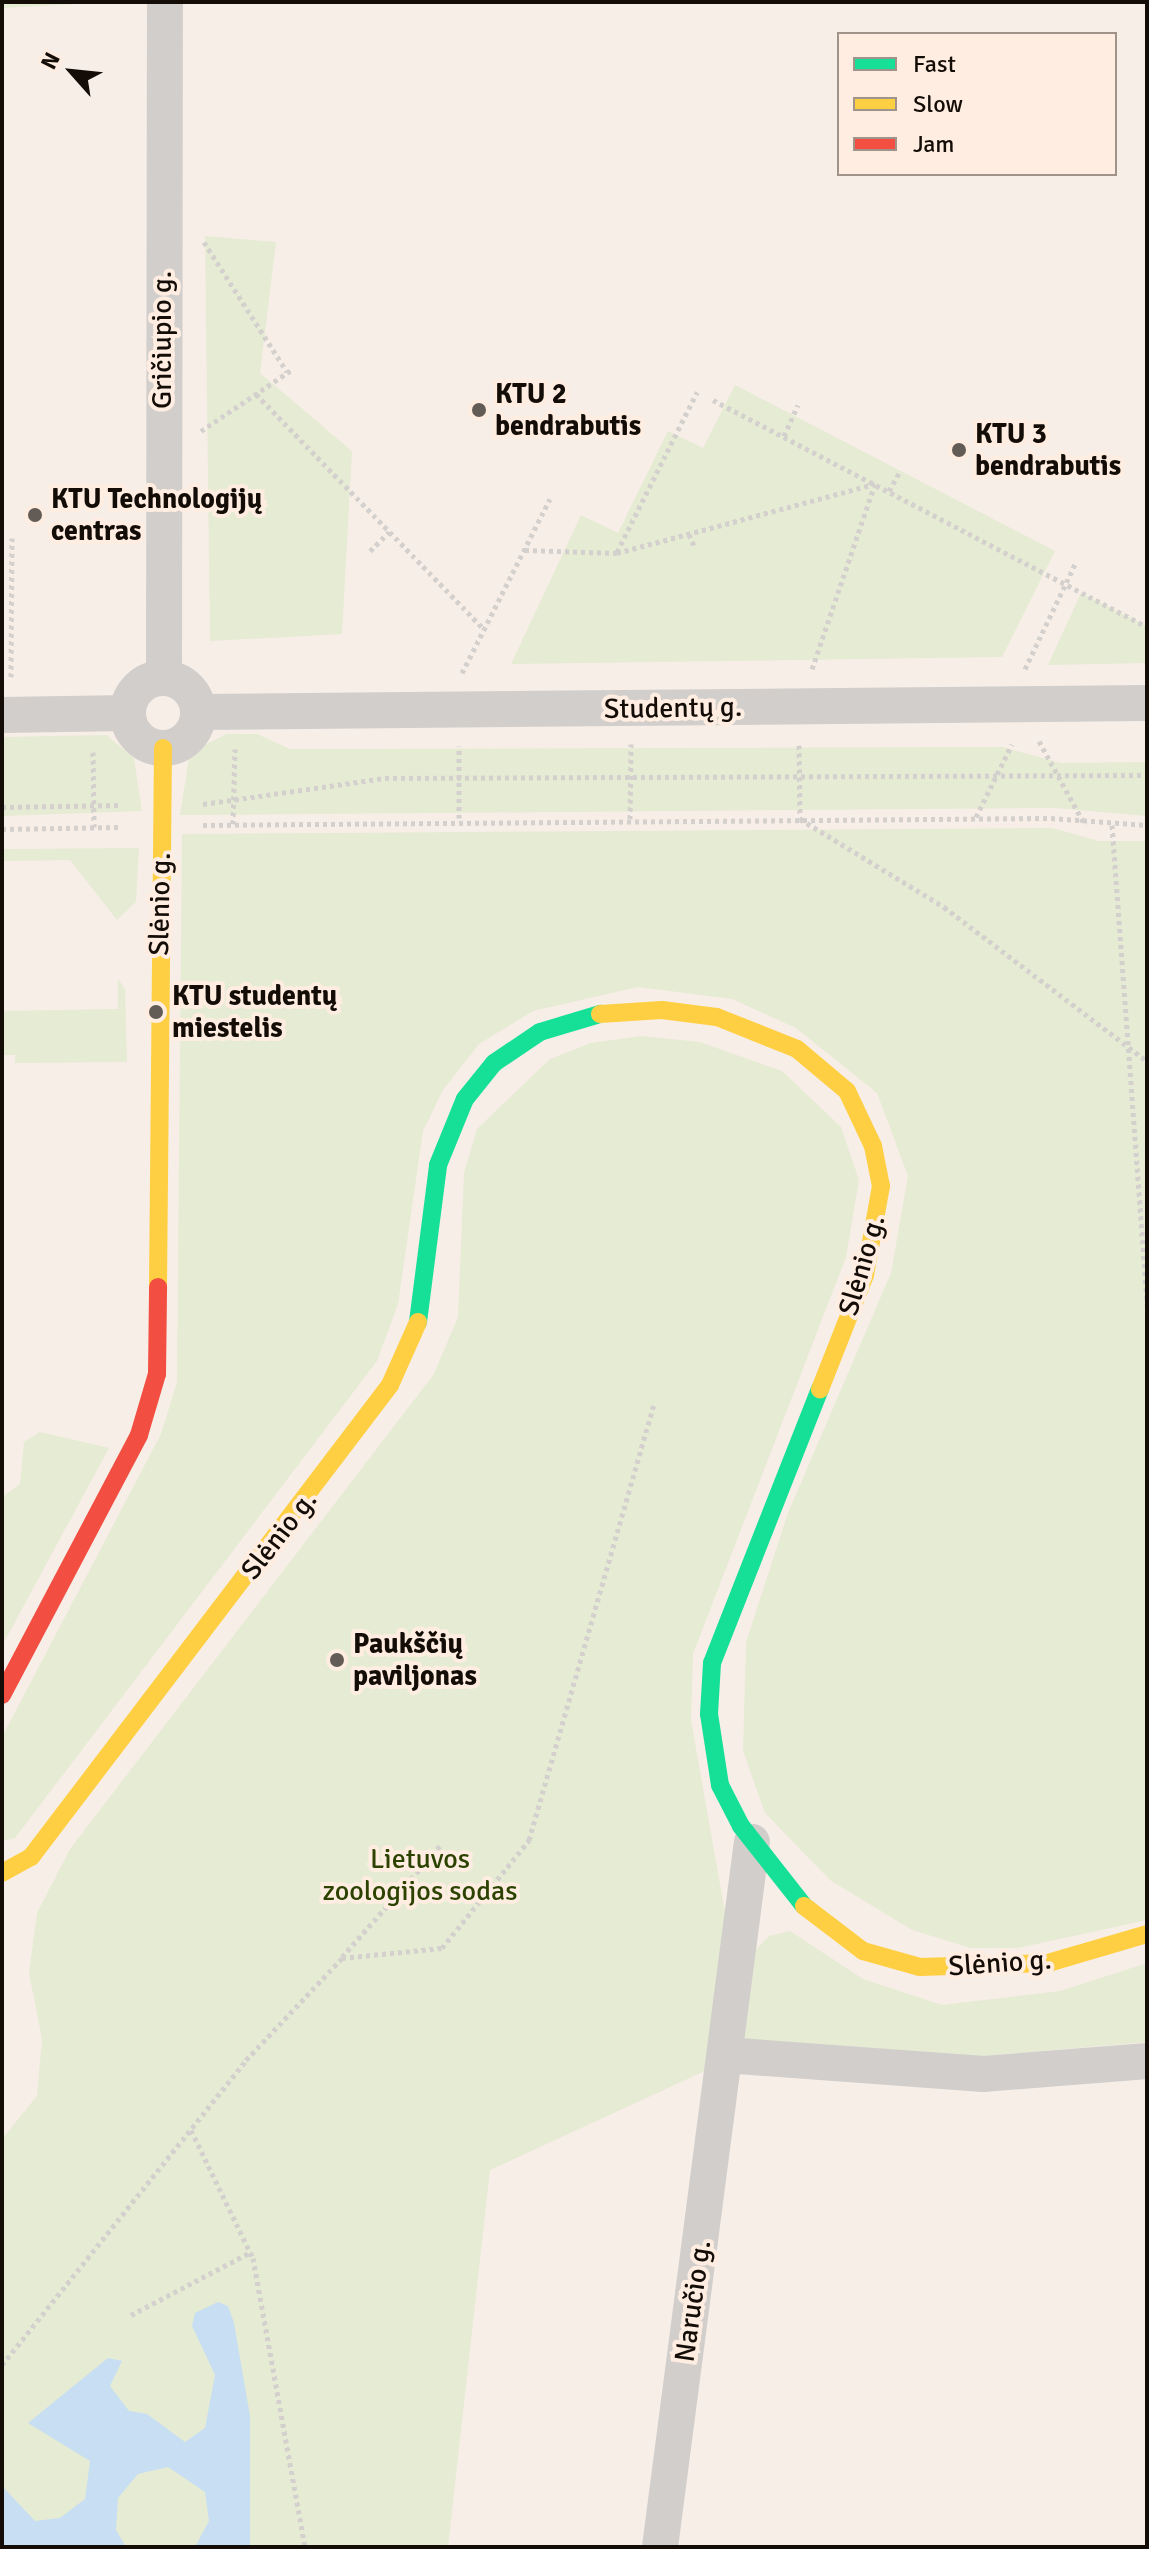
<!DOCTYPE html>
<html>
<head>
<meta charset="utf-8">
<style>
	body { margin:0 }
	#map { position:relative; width:1149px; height:2549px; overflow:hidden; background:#f7eee7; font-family:Signika,sans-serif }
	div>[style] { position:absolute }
	.green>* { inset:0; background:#e6ebd4 }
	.water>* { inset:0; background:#c7def3 }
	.path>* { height:5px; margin-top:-2.5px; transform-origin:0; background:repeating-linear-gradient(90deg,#d3d0cd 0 4px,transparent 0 8px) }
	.street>* { height:36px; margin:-18px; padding:0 18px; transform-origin:18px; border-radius:18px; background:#d1cecc }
	.street>.ring { margin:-18px; padding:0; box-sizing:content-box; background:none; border:36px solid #d1cecc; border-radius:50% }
	.fast>* { height:18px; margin:-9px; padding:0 9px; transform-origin:9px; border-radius:9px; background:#16e098 }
	.slow>* { height:18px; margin:-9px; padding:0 9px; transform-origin:9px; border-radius:9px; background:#ffcf43 }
	.jam>* { height:18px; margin:-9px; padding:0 9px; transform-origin:9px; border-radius:9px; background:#f24e42 }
	.dots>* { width:22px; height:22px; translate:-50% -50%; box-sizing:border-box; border:4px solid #feede0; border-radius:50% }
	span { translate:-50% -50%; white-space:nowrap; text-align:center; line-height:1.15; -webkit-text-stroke:8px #feede0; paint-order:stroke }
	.street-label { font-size:28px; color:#130c07 }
	.poi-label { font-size:28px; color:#130c07; font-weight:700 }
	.left { translate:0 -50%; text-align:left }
	.park-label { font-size:28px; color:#2c4201 }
	.frame { position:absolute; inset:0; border:4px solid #130c07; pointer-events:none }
	.legend { position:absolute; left:837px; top:32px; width:280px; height:144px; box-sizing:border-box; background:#feede0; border:2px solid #a09389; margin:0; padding:10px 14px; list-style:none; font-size:24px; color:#130c07 }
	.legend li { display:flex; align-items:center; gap:16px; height:40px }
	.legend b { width:40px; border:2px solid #a09389 }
	.north { position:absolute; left:32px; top:32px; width:80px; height:80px; -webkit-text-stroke:6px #feede0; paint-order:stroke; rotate:297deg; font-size:22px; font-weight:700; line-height:32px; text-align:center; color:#130c07 }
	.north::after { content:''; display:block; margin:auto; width:28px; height:36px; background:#130c07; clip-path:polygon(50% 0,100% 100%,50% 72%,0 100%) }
</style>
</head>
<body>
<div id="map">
	<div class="green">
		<i style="clip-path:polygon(2px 2px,115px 2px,2px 8px)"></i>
		<i style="clip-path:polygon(205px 236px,276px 242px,260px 373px,352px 451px,342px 634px,210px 641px)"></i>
		<i style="clip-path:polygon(735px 385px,1055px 551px,1002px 657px,511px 664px,581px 515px,618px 533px,668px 431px,703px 448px)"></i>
		<i style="clip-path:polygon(1081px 593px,1147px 626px,1147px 663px,1048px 665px)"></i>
		<i style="clip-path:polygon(227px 734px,257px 734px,290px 749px,1002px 747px,1061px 763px,1147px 762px,1147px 816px,1055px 808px,180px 815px,190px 752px)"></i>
		<i style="clip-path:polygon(106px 735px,134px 758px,142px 811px,2px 816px,2px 737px)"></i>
		<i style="clip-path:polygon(1052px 828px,1099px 841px,1147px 841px,1147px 1920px,1018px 1948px,971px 1948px,912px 1930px,830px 1880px,765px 1813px,743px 1751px,746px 1642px,788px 1513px,891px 1273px,908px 1176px,877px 1093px,796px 1028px,732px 999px,638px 987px,533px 1011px,479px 1044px,443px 1090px,423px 1131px,398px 1304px,377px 1361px,15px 1838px,2px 1841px,2px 1737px,161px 1434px,177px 1382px,182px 834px)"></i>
		<i style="clip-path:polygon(139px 848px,136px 902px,117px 920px,70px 860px,2px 861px,2px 849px)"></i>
		<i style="clip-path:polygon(118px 979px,125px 989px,127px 1062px,15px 1063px,15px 1055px,2px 1055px,2px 1011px,118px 1009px)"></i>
		<i style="clip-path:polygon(641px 1036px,700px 1042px,782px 1071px,841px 1127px,859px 1180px,846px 1257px,693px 1654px,691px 1720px,727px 1924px,707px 2070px,490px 2170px,448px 2547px,2px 2547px,2px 2139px,37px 2096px,42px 2039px,29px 1973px,37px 1913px,70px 1849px,434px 1374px,458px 1317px,464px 1173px,477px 1129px,550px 1059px,591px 1043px)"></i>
		<i style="clip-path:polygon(40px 1432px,109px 1448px,2px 1646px,2px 1497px,20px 1484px,24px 1442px)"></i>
		<i style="clip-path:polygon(790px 1931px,863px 1979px,942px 2005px,1060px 1991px,1147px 1963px,1147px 2042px,949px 2059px,742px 2042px,752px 1954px,769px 1936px)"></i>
	</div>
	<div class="water">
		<i style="clip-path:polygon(218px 2302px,228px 2306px,234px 2323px,250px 2416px,250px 2547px,195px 2547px,209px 2521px,205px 2492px,168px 2467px,138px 2474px,118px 2498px,116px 2530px,126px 2547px,2px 2547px,2px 2486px,35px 2521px,60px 2518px,85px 2499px,90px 2461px,28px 2423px,108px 2358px,122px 2361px,110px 2386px,129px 2411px,147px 2414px,185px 2442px,205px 2428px,215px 2375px,192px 2326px,195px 2313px)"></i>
	</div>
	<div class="path">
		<i style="left:204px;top:242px;width:154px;rotate:57.4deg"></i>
		<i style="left:256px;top:394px;width:327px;rotate:45.9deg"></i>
		<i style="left:713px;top:400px;width:490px;rotate:27.6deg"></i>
		<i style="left:201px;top:431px;width:111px;rotate:-34deg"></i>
		<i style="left:784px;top:436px;width:34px;rotate:-66deg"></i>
		<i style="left:889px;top:491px;width:23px;rotate:-61deg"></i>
		<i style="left:689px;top:534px;width:15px;rotate:67deg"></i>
		<i style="left:525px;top:550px;width:92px;rotate:1.9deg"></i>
		<i style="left:617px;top:553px;width:267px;rotate:-15deg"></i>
		<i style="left:370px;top:551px;width:27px;rotate:-45deg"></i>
		<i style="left:617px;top:552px;width:179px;rotate:-63.4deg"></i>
		<i style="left:812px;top:669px;width:195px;rotate:-71.2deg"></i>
		<i style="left:1025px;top:669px;width:119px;rotate:-64.5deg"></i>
		<i style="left:462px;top:673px;width:195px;rotate:-63.2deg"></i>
		<i style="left:11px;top:677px;width:139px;rotate:-89.6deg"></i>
		<i style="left:1039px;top:741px;width:96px;rotate:61.3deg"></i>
		<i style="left:799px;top:745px;width:74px;rotate:89.2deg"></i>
		<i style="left:800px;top:819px;width:169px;rotate:31.4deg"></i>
		<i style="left:944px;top:907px;width:255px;rotate:37.2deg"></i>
		<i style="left:93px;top:752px;width:75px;rotate:89.2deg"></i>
		<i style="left:203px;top:804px;width:184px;rotate:-8.1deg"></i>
		<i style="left:385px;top:778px;width:762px;rotate:-0.23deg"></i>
		<i style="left:2px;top:807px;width:119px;rotate:-1deg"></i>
		<i style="left:976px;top:817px;width:81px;rotate:-63.7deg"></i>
		<i style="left:459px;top:818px;width:72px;rotate:-90deg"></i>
		<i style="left:630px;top:819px;width:75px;rotate:-89.2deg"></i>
		<i style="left:233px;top:824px;width:75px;rotate:-88.5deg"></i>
		<i style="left:203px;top:825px;width:848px;rotate:-0.47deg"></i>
		<i style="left:1051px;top:818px;width:96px;rotate:4.2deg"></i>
		<i style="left:1112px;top:825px;width:482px;rotate:85.8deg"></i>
		<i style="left:2px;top:829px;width:119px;rotate:-1deg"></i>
		<i style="left:342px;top:1957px;width:148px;rotate:-48.6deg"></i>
		<i style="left:191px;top:2130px;width:142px;rotate:64.2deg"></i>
		<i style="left:253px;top:2258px;width:294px;rotate:79.8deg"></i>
		<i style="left:131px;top:2315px;width:136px;rotate:-27.7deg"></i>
		<i style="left:2px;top:2365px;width:391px;rotate:-51.3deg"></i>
		<i style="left:246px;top:2060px;width:140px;rotate:-46.7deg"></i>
		<i style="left:342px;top:1958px;width:100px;rotate:-5.7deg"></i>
		<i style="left:442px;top:1948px;width:139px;rotate:-51.1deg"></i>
		<i style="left:529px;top:1840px;width:456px;rotate:-74deg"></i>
	</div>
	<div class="street">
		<i style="left:164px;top:678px;width:676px;rotate:-89.92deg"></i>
		<i class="ring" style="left:128px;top:678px;width:34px;height:34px"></i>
		<i style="left:198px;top:712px;width:949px;rotate:-0.54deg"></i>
		<i style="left:2px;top:715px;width:126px;rotate:-0.9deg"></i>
		<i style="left:725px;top:2055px;width:259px;rotate:4.2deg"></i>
		<i style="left:983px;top:2074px;width:165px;rotate:-4.5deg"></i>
		<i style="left:660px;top:2547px;width:711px;rotate:-82.57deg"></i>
	</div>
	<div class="fast">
		<i style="left:418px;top:1322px;width:158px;rotate:-82.7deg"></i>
		<i style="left:438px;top:1165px;width:71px;rotate:-67.8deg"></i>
		<i style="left:465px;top:1099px;width:46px;rotate:-51.1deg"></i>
		<i style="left:494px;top:1063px;width:55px;rotate:-34deg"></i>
		<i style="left:540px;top:1032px;width:63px;rotate:-16.7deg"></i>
		<i style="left:804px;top:1906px;width:102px;rotate:-128.2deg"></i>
		<i style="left:741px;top:1826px;width:46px;rotate:-117.1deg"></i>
		<i style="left:720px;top:1785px;width:72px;rotate:-98.8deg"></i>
		<i style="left:709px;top:1714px;width:51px;rotate:-86.6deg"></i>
		<i style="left:712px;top:1663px;width:295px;rotate:-68.5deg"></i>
	</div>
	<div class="slow">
		<i style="left:600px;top:1014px;width:62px;rotate:-3.7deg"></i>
		<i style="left:662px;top:1010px;width:55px;rotate:7.3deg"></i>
		<i style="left:717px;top:1017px;width:86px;rotate:21.8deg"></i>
		<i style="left:797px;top:1049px;width:65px;rotate:40deg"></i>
		<i style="left:847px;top:1091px;width:61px;rotate:64.7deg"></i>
		<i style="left:873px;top:1146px;width:41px;rotate:78.7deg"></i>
		<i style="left:881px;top:1186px;width:90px;rotate:100.2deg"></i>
		<i style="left:865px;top:1275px;width:123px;rotate:111.5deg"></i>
		<i style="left:158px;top:1287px;width:539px;rotate:-89.47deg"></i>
		<i style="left:2px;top:1873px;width:33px;rotate:-29deg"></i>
		<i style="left:31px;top:1857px;width:593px;rotate:-52.74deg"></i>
		<i style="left:390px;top:1385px;width:69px;rotate:-66deg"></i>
		<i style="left:804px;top:1906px;width:74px;rotate:37.3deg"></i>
		<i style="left:863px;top:1951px;width:59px;rotate:15.7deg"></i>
		<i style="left:920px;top:1967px;width:128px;rotate:-1.8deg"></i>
		<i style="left:1048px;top:1963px;width:103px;rotate:-16.3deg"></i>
	</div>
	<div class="jam">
		<i style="left:2px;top:1695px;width:294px;rotate:-62.2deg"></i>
		<i style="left:139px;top:1435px;width:64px;rotate:-73.6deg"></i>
		<i style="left:157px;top:1374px;width:87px;rotate:-89.3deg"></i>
	</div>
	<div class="dots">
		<i style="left:479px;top:410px;background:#635b55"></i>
		<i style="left:959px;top:450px;background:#635b55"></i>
		<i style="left:35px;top:515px;background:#635b55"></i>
		<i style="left:156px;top:1012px;background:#635b55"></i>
		<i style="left:337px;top:1660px;background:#635b55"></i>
	</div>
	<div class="street-label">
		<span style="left:162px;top:340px;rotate:-90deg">Gričiupio g.</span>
		<span style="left:673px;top:708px;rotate:-1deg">Studentų g.</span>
		<span style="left:160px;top:904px;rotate:-89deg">Slėnio g.</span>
		<span style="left:862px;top:1265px;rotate:-74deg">Slėnio g.</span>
		<span style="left:279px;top:1535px;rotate:-52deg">Slėnio g.</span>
		<span style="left:1000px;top:1963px;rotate:-4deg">Slėnio g.</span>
		<span style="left:693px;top:2301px;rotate:-82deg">Naručio g.</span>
	</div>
	<div class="poi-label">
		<span class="left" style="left:495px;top:410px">KTU 2<br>bendrabutis</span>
		<span class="left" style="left:975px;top:450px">KTU 3<br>bendrabutis</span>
		<span class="left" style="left:51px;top:515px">KTU Technologijų<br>centras</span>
		<span class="left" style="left:172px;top:1012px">KTU studentų<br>miestelis</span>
		<span class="left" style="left:353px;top:1660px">Paukščių<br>paviljonas</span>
	</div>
	<div class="park-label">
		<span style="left:420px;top:1875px">Lietuvos<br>zoologijos sodas</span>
	</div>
	<div class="frame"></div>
	<ul class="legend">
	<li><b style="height:10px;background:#16e098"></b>Fast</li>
	<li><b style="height:10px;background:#ffcf43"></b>Slow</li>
	<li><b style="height:10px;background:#f24e42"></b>Jam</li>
	</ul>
	<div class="north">N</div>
</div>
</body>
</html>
